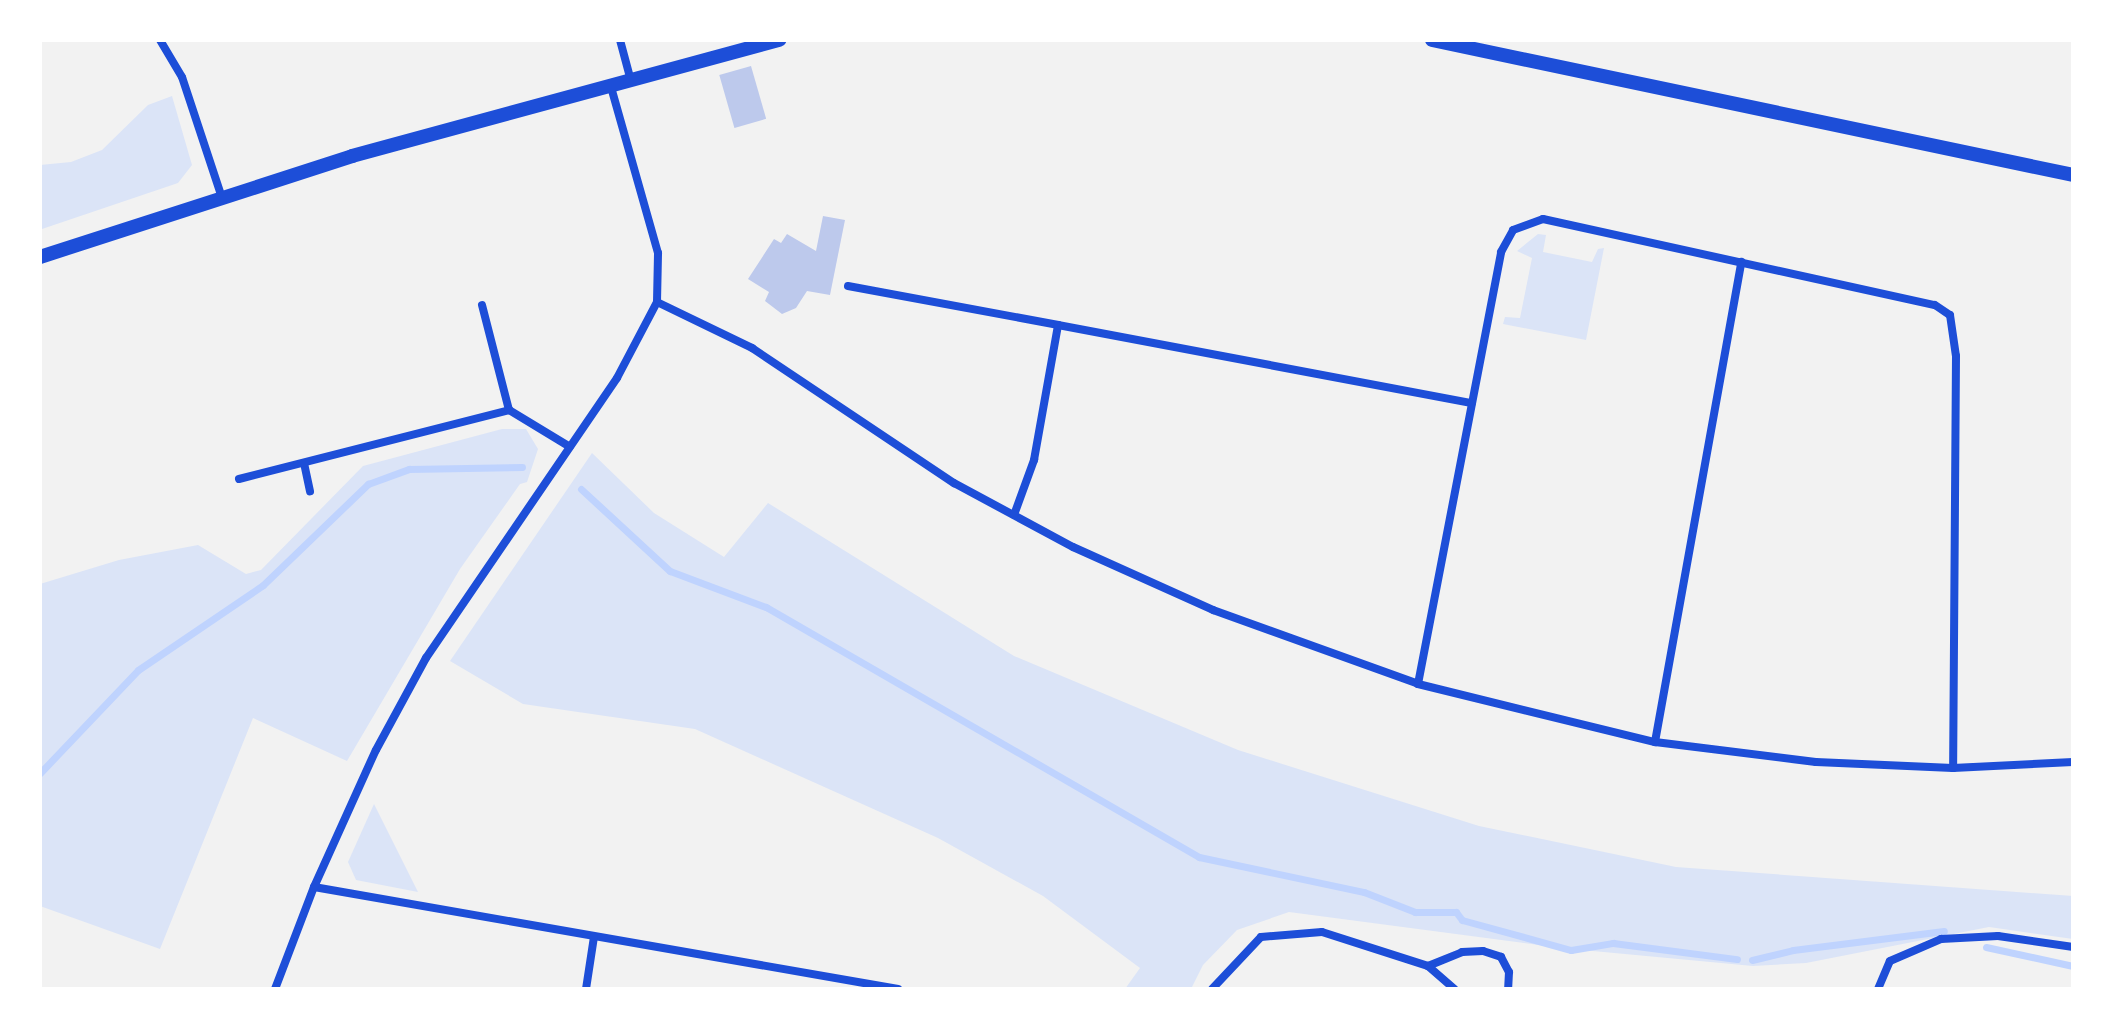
<!DOCTYPE html>
<html>
<head>
<meta charset="utf-8">
<style>
	body { margin:0 }
	#map { position:relative; width:2113px; height:1029px; overflow:hidden; background:#f2f2f2; font-family:Mulish,sans-serif }
	div>[style] { position:absolute }
	.green>* { inset:0; background:#dbe4f7 }
	.stream>* { height:7px; margin:-3.5px; padding:0 3.5px; transform-origin:3.5px; border-radius:3.5px; background:#bfd3fe }
	.building>* { inset:0; background:#bdc9ec; transform-origin:0 0 }
	.minor>* { height:8px; margin:-4px; padding:0 4px; transform-origin:4px; border-radius:4px; background:#1d4ed8 }
	.tertiary>* { height:14px; margin:-7px; padding:0 7px; transform-origin:7px; border-radius:7px; background:#1d4ed8 }
	span { translate:-50% -50%; white-space:nowrap; text-align:center; line-height:1.15; -webkit-text-stroke:7px #fff; paint-order:stroke }
	.frame { position:absolute; inset:0; border:42px solid #fff; pointer-events:none }
</style>
</head>
<body>
<div id="map">
	<div class="green">
		<i style="clip-path:polygon(172px 96px,192px 165px,178px 183px,42px 229px,40px 165px,71px 162px,102px 150px,148px 105px)"></i>
		<i style="clip-path:polygon(1538px 234px,1546px 235px,1543px 252px,1592px 262px,1598px 249px,1604px 248px,1586px 340px,1503px 324px,1505px 317px,1520px 318px,1532px 258px,1517px 251px)"></i>
		<i style="clip-path:polygon(502px 429px,526px 429px,538px 449px,527px 482px,520px 484px,460px 569px,347px 761px,253px 718px,160px 949px,40px 906px,40px 584px,119px 560px,198px 545px,246px 574px,261px 570px,363px 466px)"></i>
		<i style="clip-path:polygon(592px 453px,654px 513px,724px 557px,768px 503px,1014px 656px,1238px 750px,1479px 826px,1676px 867px,2073px 896px,2073px 939px,1989px 927px,1806px 963px,1753px 966px,1561px 948px,1289px 912px,1237px 930px,1203px 965px,1191px 989px,1125px 989px,1140px 968px,1043px 896px,938px 838px,695px 729px,523px 704px,450px 661px)"></i>
		<i style="clip-path:polygon(374px 804px,418px 892px,356px 880px,348px 862px)"></i>
	</div>
	<div class="stream">
		<i style="left:581px;top:489px;width:121px;rotate:42.7deg"></i>
		<i style="left:670px;top:571px;width:103px;rotate:20.6deg"></i>
		<i style="left:766px;top:607px;width:500px;rotate:30deg"></i>
		<i style="left:1199px;top:857px;width:169px;rotate:12deg"></i>
		<i style="left:1364px;top:892px;width:55px;rotate:21.4deg"></i>
		<i style="left:1415px;top:912px;width:41px"></i>
		<i style="left:1456px;top:912px;width:10px;rotate:53deg"></i>
		<i style="left:1462px;top:920px;width:113px;rotate:15.4deg"></i>
		<i style="left:1571px;top:950px;width:43px;rotate:-9.5deg"></i>
		<i style="left:1613px;top:943px;width:125px;rotate:7.4deg"></i>
		<i style="left:40px;top:773px;width:142px;rotate:-46.4deg"></i>
		<i style="left:138px;top:670px;width:151px;rotate:-34.2deg"></i>
		<i style="left:263px;top:585px;width:146px;rotate:-43.9deg"></i>
		<i style="left:368px;top:484px;width:44px;rotate:-20.1deg"></i>
		<i style="left:409px;top:469px;width:113px;rotate:-1deg"></i>
		<i style="left:1986px;top:947px;width:89px;rotate:12.3deg"></i>
		<i style="left:1752px;top:960px;width:42px;rotate:-13.7deg"></i>
		<i style="left:1793px;top:950px;width:152px;rotate:-7.2deg"></i>
	</div>
	<div class="building">
		<i style="left:751px;top:66px;width:55px;height:33px;rotate:74deg"></i>
		<i style="clip-path:polygon(823px 216px,845px 220px,830px 295px,807px 291px,796px 308px,782px 314px,765px 301px,769px 292px,748px 279px,774px 239px,781px 243px,787px 234px,816px 251px)"></i>
	</div>
	<div class="minor">
		<i style="left:160px;top:40px;width:43px;rotate:59.3deg"></i>
		<i style="left:182px;top:77px;width:127px;rotate:71.7deg"></i>
		<i style="left:620px;top:40px;width:42px;rotate:75deg"></i>
		<i style="left:848px;top:286px;width:214px;rotate:10.5deg"></i>
		<i style="left:657px;top:302px;width:106px;rotate:25.8deg"></i>
		<i style="left:752px;top:348px;width:243px;rotate:33.8deg"></i>
		<i style="left:954px;top:483px;width:135px;rotate:28.3deg"></i>
		<i style="left:1073px;top:547px;width:154px;rotate:24.2deg"></i>
		<i style="left:1213px;top:610px;width:218px;rotate:19.8deg"></i>
		<i style="left:1418px;top:684px;width:244px;rotate:13.8deg"></i>
		<i style="left:1655px;top:742px;width:162px;rotate:7.1deg"></i>
		<i style="left:1816px;top:762px;width:137px;rotate:2.5deg"></i>
		<i style="left:1953px;top:768px;width:120px;rotate:-2.9deg"></i>
		<i style="left:482px;top:305px;width:108px;rotate:75.6deg"></i>
		<i style="left:304px;top:463px;width:29px;rotate:78deg"></i>
		<i style="left:239px;top:479px;width:279px;rotate:-14.3deg"></i>
		<i style="left:509px;top:410px;width:71px;rotate:31.2deg"></i>
		<i style="left:1014px;top:515px;width:59px;rotate:-70deg"></i>
		<i style="left:1034px;top:460px;width:137px;rotate:-79.9deg"></i>
		<i style="left:1058px;top:325px;width:421px;rotate:10.7deg"></i>
		<i style="left:1418px;top:684px;width:440px;rotate:-79.1deg"></i>
		<i style="left:1501px;top:252px;width:25px;rotate:-61deg"></i>
		<i style="left:1513px;top:230px;width:32px;rotate:-20deg"></i>
		<i style="left:1543px;top:219px;width:401px;rotate:12.4deg"></i>
		<i style="left:1935px;top:305px;width:18px;rotate:34deg"></i>
		<i style="left:1950px;top:315px;width:41px;rotate:81.7deg"></i>
		<i style="left:1956px;top:356px;width:412px;rotate:90.4deg"></i>
		<i style="left:1655px;top:742px;width:488px;rotate:-79.8deg"></i>
		<i style="left:314px;top:887px;width:593px;rotate:9.91deg"></i>
		<i style="left:1428px;top:966px;width:37px;rotate:-22deg"></i>
		<i style="left:1462px;top:952px;width:21px;rotate:-3deg"></i>
		<i style="left:1483px;top:951px;width:19px;rotate:18deg"></i>
		<i style="left:1501px;top:957px;width:17px;rotate:62deg"></i>
		<i style="left:1509px;top:972px;width:17px;rotate:93deg"></i>
		<i style="left:275px;top:989px;width:109px;rotate:-69.1deg"></i>
		<i style="left:314px;top:887px;width:150px;rotate:-65.7deg"></i>
		<i style="left:376px;top:750px;width:105px;rotate:-61.5deg"></i>
		<i style="left:426px;top:658px;width:339px;rotate:-55.7deg"></i>
		<i style="left:617px;top:378px;width:86px;rotate:-62.2deg"></i>
		<i style="left:657px;top:302px;width:49px;rotate:-88.8deg"></i>
		<i style="left:658px;top:253px;width:173px;rotate:-105.8deg"></i>
		<i style="left:586px;top:989px;width:53px;rotate:-81.3deg"></i>
		<i style="left:1212px;top:989px;width:71px;rotate:-46.7deg"></i>
		<i style="left:1261px;top:937px;width:61px;rotate:-4.7deg"></i>
		<i style="left:1322px;top:932px;width:111px;rotate:17.8deg"></i>
		<i style="left:1428px;top:966px;width:35px;rotate:41deg"></i>
		<i style="left:1878px;top:989px;width:30px;rotate:-67deg"></i>
		<i style="left:1890px;top:961px;width:56px;rotate:-23.3deg"></i>
		<i style="left:1941px;top:939px;width:57px;rotate:-3deg"></i>
		<i style="left:1998px;top:936px;width:76px;rotate:8.3deg"></i>
	</div>
	<div class="tertiary">
		<i style="left:1432px;top:40px;width:655px;rotate:11.89deg"></i>
		<i style="left:40px;top:257px;width:328px;rotate:-17.9deg"></i>
		<i style="left:352px;top:156px;width:443px;rotate:-15.2deg"></i>
	</div>
	<div class="frame"></div>
</div>
</body>
</html>
